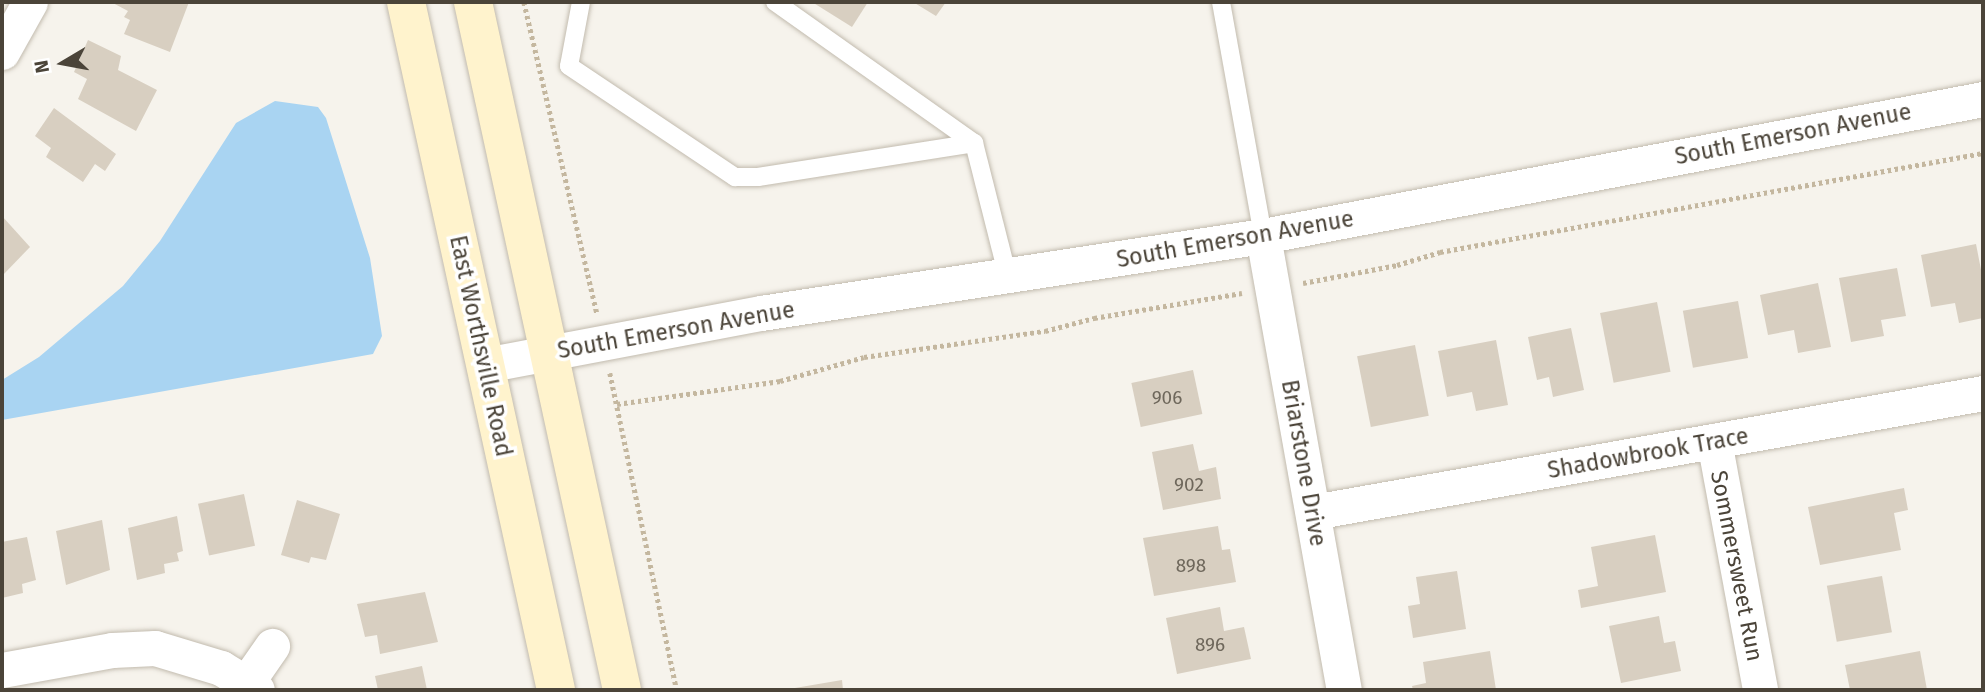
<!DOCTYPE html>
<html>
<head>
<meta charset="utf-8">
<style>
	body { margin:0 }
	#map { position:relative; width:1985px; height:692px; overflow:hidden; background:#f6f3ec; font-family:"Fira Sans",sans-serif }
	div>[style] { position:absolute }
	.water>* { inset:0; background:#a9d4f2 }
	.building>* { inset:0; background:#d8cfc1; transform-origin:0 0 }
	.path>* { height:4.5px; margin-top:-2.25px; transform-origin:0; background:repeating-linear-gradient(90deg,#c4b79f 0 3.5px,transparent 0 7px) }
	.roads { filter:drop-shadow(0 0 2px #c2bbae) drop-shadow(0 0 2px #c2bbae) }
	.service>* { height:18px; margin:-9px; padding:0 9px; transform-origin:9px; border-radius:9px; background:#fff }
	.minor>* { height:35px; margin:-17.5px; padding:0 17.5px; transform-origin:17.5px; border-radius:17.5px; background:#fff }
	.secondary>* { height:38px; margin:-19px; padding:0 19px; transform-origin:19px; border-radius:19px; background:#fff3cd }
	span { translate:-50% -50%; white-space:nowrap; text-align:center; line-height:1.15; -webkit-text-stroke:7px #fff; paint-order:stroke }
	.number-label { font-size:19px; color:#6e675b }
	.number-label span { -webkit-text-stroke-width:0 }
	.street-label { font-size:23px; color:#4b4439 }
	.frame { position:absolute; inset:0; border:4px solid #4b4439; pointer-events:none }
	.north { position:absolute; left:28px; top:28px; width:70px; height:70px; -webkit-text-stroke:5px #fff; paint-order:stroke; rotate:260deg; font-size:19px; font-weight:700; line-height:28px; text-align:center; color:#4b4439 }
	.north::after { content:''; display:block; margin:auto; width:24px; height:32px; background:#4b4439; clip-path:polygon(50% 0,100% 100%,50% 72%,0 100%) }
</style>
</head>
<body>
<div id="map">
	<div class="water">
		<i style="clip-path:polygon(275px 101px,318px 107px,326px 118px,370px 258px,382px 336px,373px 354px,2px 420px,2px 380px,39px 357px,123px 286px,160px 241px,236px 123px)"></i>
	</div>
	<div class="building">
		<i style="clip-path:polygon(111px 2px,189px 2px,170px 52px,124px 34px,130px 20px,124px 17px,128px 11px)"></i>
		<i style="clip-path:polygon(812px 2px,868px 2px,852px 27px)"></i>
		<i style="clip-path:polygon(913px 2px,946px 2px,936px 16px)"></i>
		<i style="clip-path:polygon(88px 40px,121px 56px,118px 70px,157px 90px,136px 131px,78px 99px,87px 79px,74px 72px)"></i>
		<i style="clip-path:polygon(54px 108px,116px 154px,105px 171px,95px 164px,83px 182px,46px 157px,51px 148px,35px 136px)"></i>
		<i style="clip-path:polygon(2px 216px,30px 247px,2px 276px)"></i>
		<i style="clip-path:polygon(1976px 244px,1983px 280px,1983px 318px,1959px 323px,1955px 303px,1931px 307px,1921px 255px)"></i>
		<i style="clip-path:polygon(1897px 268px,1906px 316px,1881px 320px,1884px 336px,1851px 342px,1839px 278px)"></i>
		<i style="clip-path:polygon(1818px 283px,1831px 347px,1798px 353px,1794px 330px,1768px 335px,1760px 295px)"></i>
		<i style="left:1738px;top:301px;width:58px;height:56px;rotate:80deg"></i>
		<i style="left:1657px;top:302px;width:71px;height:58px;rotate:79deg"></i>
		<i style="clip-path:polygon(1571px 328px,1584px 390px,1553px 397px,1549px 377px,1537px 380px,1528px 337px)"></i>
		<i style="clip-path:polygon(1496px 340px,1508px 405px,1476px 411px,1472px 392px,1447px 397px,1438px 351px)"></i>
		<i style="left:1415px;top:345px;width:72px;height:59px;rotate:79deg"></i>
		<i style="left:1193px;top:370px;width:45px;height:63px;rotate:78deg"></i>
		<i style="clip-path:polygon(1193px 444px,1199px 471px,1216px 467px,1221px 499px,1163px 510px,1152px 452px)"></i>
		<i style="clip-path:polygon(1904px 488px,1908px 510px,1894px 513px,1901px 550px,1820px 565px,1808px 507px)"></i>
		<i style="left:244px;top:494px;width:53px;height:47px;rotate:78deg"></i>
		<i style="clip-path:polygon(297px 500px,340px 514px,326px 560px,311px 557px,309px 563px,281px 555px)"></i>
		<i style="clip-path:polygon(177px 516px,183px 551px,177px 553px,179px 561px,164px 564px,165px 573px,137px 580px,128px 528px)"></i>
		<i style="clip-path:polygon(102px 520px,110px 570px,66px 585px,56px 531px)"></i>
		<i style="clip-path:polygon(1218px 526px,1222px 550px,1230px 549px,1236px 582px,1154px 596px,1143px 538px)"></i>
		<i style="clip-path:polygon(1655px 535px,1666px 592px,1581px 608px,1578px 590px,1598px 586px,1591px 547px)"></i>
		<i style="clip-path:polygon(27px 537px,36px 580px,22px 584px,23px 593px,2px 598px,2px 542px)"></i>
		<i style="clip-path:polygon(1457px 571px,1466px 629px,1413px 638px,1408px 606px,1420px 604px,1416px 577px)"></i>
		<i style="left:1882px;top:576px;width:57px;height:56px;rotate:80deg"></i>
		<i style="clip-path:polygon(425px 592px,438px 642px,380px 654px,377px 635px,365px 637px,357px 604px)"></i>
		<i style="clip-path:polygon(1220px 607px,1224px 631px,1244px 627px,1251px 659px,1177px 674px,1166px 618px)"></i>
		<i style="clip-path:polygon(1659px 616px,1664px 643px,1675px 641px,1681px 671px,1621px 683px,1609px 626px)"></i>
		<i style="clip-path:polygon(1490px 651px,1496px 690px,1413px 690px,1412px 686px,1426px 683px,1423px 662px)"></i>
		<i style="clip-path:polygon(1920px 651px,1927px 690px,1850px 690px,1845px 665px)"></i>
		<i style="clip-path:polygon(422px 666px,427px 690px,378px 690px,375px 676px)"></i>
		<i style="clip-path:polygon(842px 680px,843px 690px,789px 690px,789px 689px)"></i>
	</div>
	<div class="path">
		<i style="left:524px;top:2px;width:319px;rotate:76.8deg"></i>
		<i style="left:1303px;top:283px;width:96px;rotate:-10.8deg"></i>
		<i style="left:1397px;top:265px;width:45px;rotate:-16.8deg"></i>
		<i style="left:1440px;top:252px;width:552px;rotate:-10.33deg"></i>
		<i style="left:610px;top:373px;width:324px;rotate:78.1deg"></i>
		<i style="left:617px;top:404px;width:165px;rotate:-8deg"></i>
		<i style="left:780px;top:381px;width:87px;rotate:-15.9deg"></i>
		<i style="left:864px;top:357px;width:183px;rotate:-8.2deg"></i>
		<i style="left:1045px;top:331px;width:51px;rotate:-14.9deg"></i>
		<i style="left:1094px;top:318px;width:150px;rotate:-9.6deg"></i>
	</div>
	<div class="roads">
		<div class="service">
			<i style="left:581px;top:2px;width:65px;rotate:100.6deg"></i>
			<i style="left:569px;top:66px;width:200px;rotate:33.8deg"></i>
			<i style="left:735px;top:177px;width:23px"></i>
			<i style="left:758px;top:177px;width:219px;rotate:-8.9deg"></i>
			<i style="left:775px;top:2px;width:244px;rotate:35.3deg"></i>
			<i style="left:974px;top:143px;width:138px;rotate:75.8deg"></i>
			<i style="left:1221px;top:2px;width:238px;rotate:79.8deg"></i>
		</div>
		<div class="minor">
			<i style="left:2px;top:52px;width:57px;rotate:-60.8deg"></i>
			<i style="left:1263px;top:236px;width:461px;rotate:79.9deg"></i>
			<i style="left:485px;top:365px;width:281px;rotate:-10.7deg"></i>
			<i style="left:761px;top:313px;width:508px;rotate:-8.72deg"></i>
			<i style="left:1263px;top:236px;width:733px;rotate:-10.77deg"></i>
			<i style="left:1714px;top:441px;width:253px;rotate:79.5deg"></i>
			<i style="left:1313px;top:512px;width:680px;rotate:-10.07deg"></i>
			<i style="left:2px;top:670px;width:112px;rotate:-10.3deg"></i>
			<i style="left:112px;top:650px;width:43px;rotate:-2.7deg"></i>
			<i style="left:155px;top:648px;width:69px;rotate:16.9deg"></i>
			<i style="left:221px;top:668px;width:42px;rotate:31.4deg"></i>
			<i style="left:247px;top:682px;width:44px;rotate:-55.2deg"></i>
		</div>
		<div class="secondary">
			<i style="left:406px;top:2px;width:704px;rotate:77.7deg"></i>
			<i style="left:473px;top:2px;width:704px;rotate:77.78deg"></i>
		</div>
	</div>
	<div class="number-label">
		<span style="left:1167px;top:398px">906</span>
		<span style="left:1189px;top:485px">902</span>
		<span style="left:1191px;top:566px">898</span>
		<span style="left:1210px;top:645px">896</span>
	</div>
	<div class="street-label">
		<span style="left:1793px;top:134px;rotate:-11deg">South Emerson Avenue</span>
		<span style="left:1235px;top:239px;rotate:-10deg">South Emerson Avenue</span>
		<span style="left:676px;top:330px;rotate:-10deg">South Emerson Avenue</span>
		<span style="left:481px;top:346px;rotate:78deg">East Worthsville Road</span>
		<span style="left:1648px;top:453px;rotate:-10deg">Shadowbrook Trace</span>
		<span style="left:1304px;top:463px;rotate:80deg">Briarstone Drive</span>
		<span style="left:1737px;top:566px;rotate:79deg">Sommersweet Run</span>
	</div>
	<div class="frame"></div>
	<div class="north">N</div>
</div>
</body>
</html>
